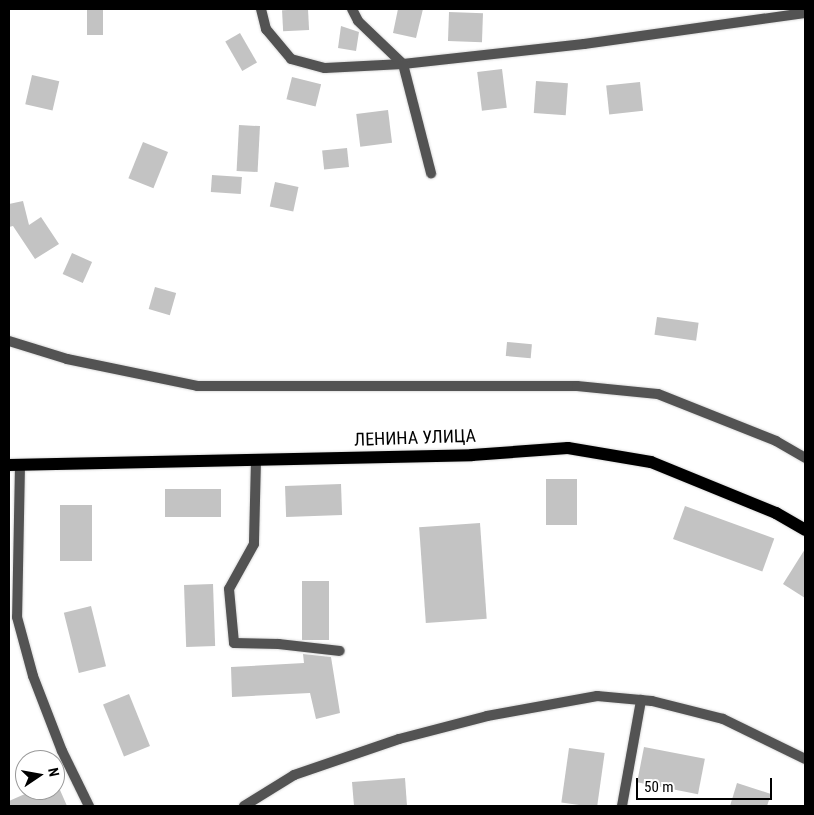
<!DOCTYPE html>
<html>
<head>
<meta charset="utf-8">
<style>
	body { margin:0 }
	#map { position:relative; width:814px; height:815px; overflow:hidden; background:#fff; font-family:"Roboto Condensed",sans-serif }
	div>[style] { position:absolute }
	.building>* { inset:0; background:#c3c3c3; transform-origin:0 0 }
	.roads { filter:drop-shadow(0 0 1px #dbdbdb) drop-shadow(0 0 1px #dbdbdb) }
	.service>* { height:10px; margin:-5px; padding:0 5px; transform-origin:5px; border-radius:5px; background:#535353 }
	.minor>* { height:10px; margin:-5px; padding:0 5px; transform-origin:5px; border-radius:5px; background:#535353 }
	.primary>* { height:12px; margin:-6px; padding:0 6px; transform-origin:6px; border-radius:6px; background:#000 }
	span { translate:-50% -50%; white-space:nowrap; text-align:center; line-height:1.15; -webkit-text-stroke:4.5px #fff; paint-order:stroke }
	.street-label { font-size:18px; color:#000 }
	.frame { position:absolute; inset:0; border:10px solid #000; pointer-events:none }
	.north { position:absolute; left:15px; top:750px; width:50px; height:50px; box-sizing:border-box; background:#fff; border:1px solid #999; border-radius:50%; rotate:78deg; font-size:14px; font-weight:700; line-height:20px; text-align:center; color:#000 }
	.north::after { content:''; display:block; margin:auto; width:18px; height:22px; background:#000; clip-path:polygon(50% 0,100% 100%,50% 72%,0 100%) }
	.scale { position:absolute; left:636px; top:778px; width:136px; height:22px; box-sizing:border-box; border:2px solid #000; border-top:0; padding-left:6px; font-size:15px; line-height:18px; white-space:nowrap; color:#000; -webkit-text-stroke:4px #fff; paint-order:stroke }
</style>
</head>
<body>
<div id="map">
	<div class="building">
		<i style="left:87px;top:9px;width:16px;height:26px"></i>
		<i style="left:308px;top:9px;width:21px;height:26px;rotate:87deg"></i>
		<i style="clip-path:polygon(398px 9px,423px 9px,416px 38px,393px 33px)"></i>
		<i style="left:449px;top:12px;width:34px;height:29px;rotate:2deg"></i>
		<i style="clip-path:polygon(341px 26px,359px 32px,356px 51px,338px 48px)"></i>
		<i style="left:240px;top:33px;width:34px;height:17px;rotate:60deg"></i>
		<i style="left:502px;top:69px;width:39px;height:25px;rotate:83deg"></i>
		<i style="left:32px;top:75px;width:28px;height:30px;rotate:13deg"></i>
		<i style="left:292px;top:77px;width:30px;height:23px;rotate:14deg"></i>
		<i style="left:536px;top:81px;width:32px;height:32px;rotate:4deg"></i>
		<i style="left:640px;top:82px;width:29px;height:34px;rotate:84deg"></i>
		<i style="left:388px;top:110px;width:33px;height:32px;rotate:83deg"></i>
		<i style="left:239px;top:125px;width:21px;height:46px;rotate:3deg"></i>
		<i style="left:143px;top:142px;width:27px;height:39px;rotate:22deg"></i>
		<i style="left:347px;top:148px;width:19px;height:25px;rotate:84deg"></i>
		<i style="left:212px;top:175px;width:30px;height:17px;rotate:4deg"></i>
		<i style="left:275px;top:182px;width:24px;height:25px;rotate:12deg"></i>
		<i style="clip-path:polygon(23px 201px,29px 225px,41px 217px,59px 244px,35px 259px,13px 226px,9px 227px,9px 204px)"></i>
		<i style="left:72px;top:253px;width:22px;height:23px;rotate:24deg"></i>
		<i style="left:155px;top:287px;width:22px;height:23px;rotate:16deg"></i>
		<i style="left:657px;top:317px;width:42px;height:18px;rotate:8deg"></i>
		<i style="left:507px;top:342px;width:25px;height:14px;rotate:5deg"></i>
		<i style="left:546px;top:479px;width:31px;height:46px"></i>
		<i style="left:341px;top:484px;width:31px;height:56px;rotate:88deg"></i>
		<i style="left:221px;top:489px;width:28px;height:56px;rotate:90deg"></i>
		<i style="left:60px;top:505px;width:32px;height:56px"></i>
		<i style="left:685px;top:506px;width:95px;height:35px;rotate:20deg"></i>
		<i style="left:480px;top:523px;width:96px;height:61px;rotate:86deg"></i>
		<i style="clip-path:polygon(805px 549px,805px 598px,783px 584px)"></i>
		<i style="left:302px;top:581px;width:27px;height:59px"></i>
		<i style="left:213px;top:584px;width:62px;height:29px;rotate:88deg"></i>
		<i style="left:91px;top:606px;width:62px;height:28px;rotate:76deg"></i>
		<i style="clip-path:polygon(303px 654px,331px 657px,340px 713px,316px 719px,310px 693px,232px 697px,231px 667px,304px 663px)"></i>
		<i style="left:129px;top:694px;width:56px;height:28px;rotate:68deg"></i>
		<i style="left:644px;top:747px;width:62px;height:36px;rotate:11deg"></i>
		<i style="left:569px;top:748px;width:36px;height:55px;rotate:8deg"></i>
		<i style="clip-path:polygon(405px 778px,407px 806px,354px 806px,352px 782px)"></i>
		<i style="clip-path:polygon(737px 783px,771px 794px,767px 806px,730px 806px)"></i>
		<i style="clip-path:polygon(34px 790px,60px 790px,67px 806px,9px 806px,9px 801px)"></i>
	</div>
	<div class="roads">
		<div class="service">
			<i style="left:256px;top:460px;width:84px;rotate:91.4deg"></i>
			<i style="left:254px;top:544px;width:51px;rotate:119.1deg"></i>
			<i style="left:229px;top:589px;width:54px;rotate:84.7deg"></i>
			<i style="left:234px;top:643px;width:45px;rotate:1.3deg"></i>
			<i style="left:279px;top:644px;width:61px;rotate:6.5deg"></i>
		</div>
		<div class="minor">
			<i style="left:261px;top:9px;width:21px;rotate:76deg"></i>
			<i style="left:266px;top:29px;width:39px;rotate:50deg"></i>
			<i style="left:291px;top:59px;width:35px;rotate:15deg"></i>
			<i style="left:325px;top:68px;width:78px;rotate:-2.9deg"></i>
			<i style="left:403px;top:64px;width:182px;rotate:-6.3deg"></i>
			<i style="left:584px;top:44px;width:223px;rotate:-8deg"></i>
			<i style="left:352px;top:9px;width:13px;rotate:63deg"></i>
			<i style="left:358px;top:21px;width:62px;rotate:43.7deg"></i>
			<i style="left:403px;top:64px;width:113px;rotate:75.6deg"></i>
			<i style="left:9px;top:341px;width:61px;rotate:17.2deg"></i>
			<i style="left:67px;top:359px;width:133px;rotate:11.7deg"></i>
			<i style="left:197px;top:386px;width:380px"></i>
			<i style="left:577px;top:386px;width:81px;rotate:5.6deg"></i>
			<i style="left:658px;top:394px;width:127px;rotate:21.7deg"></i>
			<i style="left:776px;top:441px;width:34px;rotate:30deg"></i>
			<i style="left:20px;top:465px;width:152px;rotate:91.1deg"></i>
			<i style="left:17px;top:617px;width:61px;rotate:74.8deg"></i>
			<i style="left:33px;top:676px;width:80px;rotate:68.9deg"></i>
			<i style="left:62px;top:751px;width:61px;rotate:63.9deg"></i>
			<i style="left:244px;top:806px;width:59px;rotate:-31.8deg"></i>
			<i style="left:294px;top:775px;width:111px;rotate:-18.9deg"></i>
			<i style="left:399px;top:739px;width:91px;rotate:-14.6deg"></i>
			<i style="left:487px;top:716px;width:112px;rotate:-10.3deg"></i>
			<i style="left:597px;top:696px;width:55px;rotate:5.2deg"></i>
			<i style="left:652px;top:701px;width:73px;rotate:14.2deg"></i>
			<i style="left:723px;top:719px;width:91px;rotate:26deg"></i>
			<i style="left:622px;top:806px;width:108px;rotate:-79.8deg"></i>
		</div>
		<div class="primary">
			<i style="left:9px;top:465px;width:463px;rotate:-1.2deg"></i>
			<i style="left:472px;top:455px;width:96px;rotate:-4.2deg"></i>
			<i style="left:568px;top:448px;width:84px;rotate:9.6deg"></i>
			<i style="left:651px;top:462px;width:135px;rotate:22.2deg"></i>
			<i style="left:776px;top:513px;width:34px;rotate:30deg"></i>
		</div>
	</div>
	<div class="street-label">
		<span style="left:415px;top:438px;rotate:-2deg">ЛЕНИНА УЛИЦА</span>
	</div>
	<div class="frame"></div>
	<div class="north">N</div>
	<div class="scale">50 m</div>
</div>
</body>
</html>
